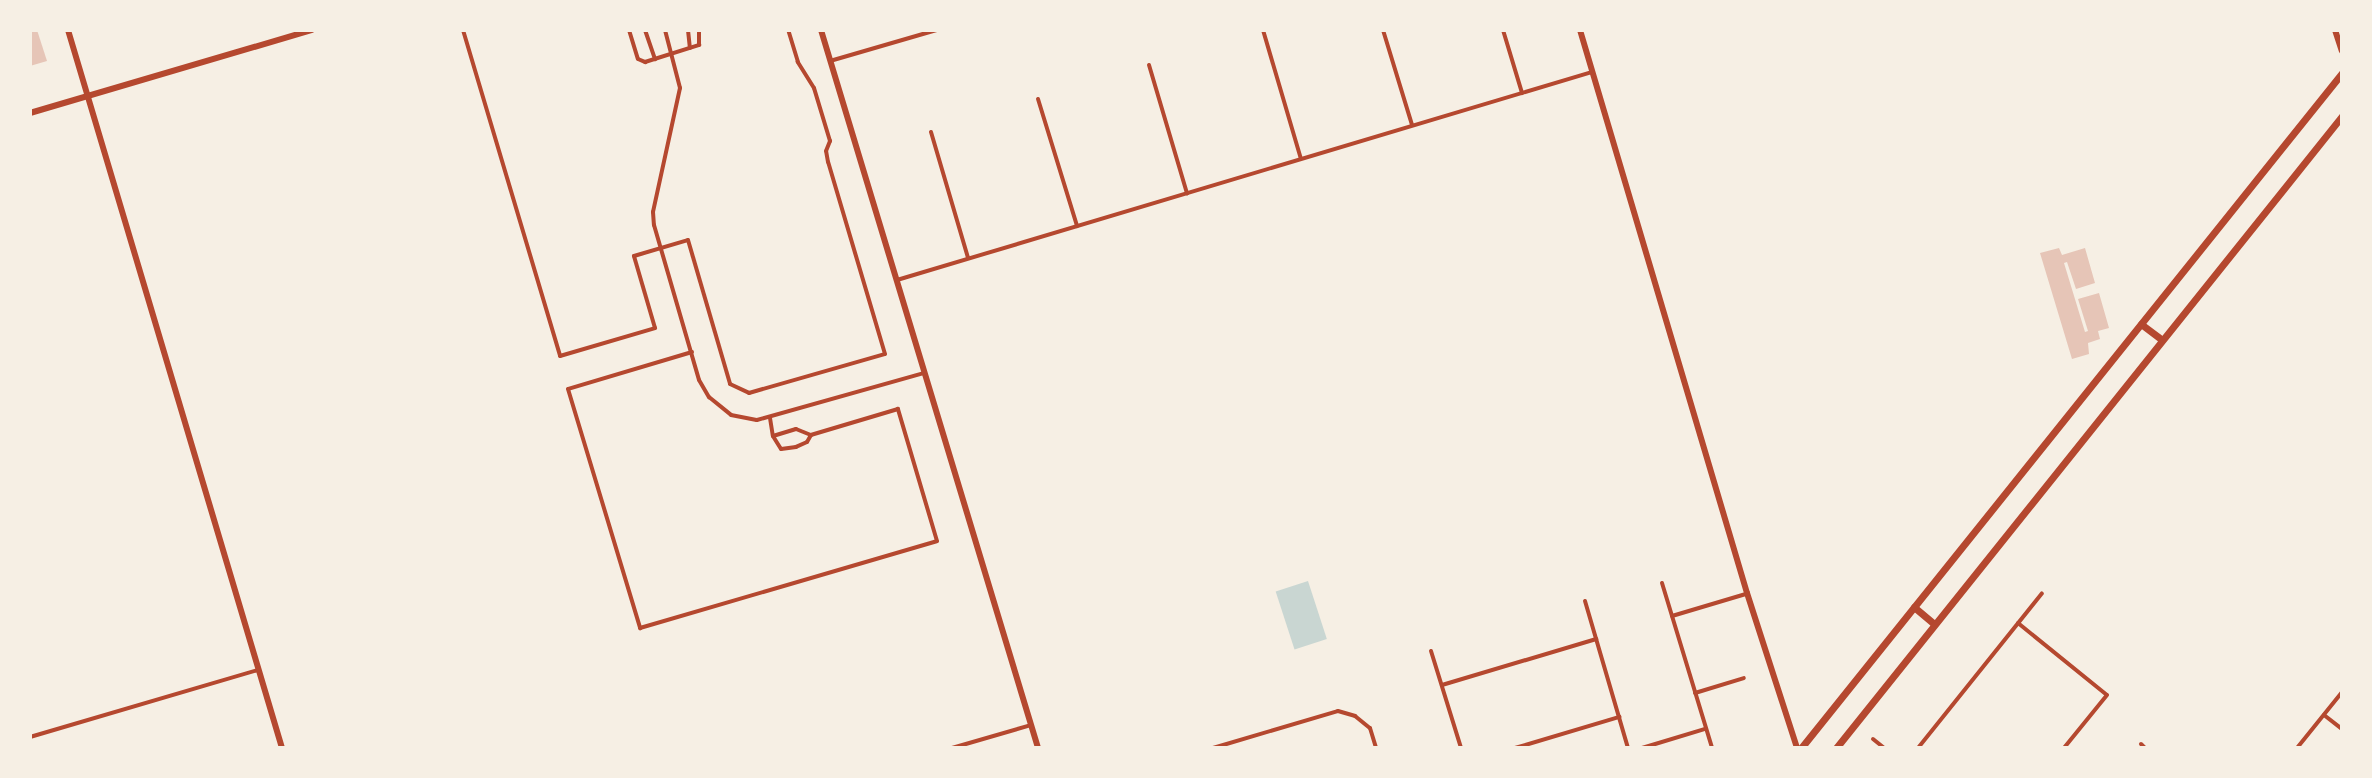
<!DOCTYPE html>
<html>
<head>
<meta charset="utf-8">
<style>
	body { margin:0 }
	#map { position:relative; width:2372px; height:778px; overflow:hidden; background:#f6efe4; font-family:"Varela Round",sans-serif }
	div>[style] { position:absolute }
	.water>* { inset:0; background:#c9d6d2; transform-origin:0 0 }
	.building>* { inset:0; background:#e6c5b7 }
	.minor>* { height:4px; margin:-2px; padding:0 2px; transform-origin:2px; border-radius:2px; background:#b5482f }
	.tertiary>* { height:6px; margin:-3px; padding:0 3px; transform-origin:3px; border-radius:3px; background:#b5482f }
	.secondary>* { height:6px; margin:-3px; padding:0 3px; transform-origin:3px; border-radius:3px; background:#b5482f }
	.primary>* { height:7px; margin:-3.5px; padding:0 3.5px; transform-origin:3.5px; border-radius:3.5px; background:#b5482f }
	span { translate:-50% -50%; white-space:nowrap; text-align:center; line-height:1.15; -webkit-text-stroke:8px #f6efe4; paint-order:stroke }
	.frame { position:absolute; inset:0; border:32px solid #f6efe4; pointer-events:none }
</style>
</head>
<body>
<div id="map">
	<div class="water">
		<i style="left:1308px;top:581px;width:61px;height:34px;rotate:72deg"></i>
	</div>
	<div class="building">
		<i style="clip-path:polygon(30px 30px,37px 30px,47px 61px,30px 66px)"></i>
		<i style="clip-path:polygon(2059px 248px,2062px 255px,2085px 248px,2095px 283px,2076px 289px,2067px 262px,2064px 263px,2085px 332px,2088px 331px,2078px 299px,2099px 293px,2109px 328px,2098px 331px,2100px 339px,2088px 343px,2089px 354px,2072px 359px,2040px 253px)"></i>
	</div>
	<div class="minor">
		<i style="left:463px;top:30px;width:340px;rotate:73.4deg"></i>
		<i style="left:560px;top:356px;width:99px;rotate:-16.4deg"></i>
		<i style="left:655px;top:328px;width:75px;rotate:-106.3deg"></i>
		<i style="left:634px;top:256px;width:56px;rotate:-16.5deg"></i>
		<i style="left:688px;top:240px;width:150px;rotate:73.7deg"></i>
		<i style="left:730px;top:384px;width:21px;rotate:25deg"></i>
		<i style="left:749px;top:393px;width:141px;rotate:-16deg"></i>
		<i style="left:885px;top:354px;width:200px;rotate:-106.5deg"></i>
		<i style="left:828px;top:162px;width:11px;rotate:-100deg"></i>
		<i style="left:826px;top:151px;width:11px;rotate:-68deg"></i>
		<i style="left:830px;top:141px;width:55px;rotate:-106.8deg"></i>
		<i style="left:814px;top:88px;width:31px;rotate:-122deg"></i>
		<i style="left:798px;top:62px;width:34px;rotate:-107deg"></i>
		<i style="left:629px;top:30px;width:30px;rotate:73deg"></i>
		<i style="left:638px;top:59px;width:8px;rotate:23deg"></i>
		<i style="left:645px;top:62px;width:57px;rotate:-17.5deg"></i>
		<i style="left:699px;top:45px;width:15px;rotate:-90deg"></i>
		<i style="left:645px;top:30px;width:31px;rotate:71deg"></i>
		<i style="left:665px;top:30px;width:60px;rotate:75.5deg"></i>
		<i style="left:680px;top:88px;width:127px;rotate:102.3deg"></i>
		<i style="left:653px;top:212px;width:13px;rotate:86deg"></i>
		<i style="left:654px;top:225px;width:161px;rotate:73.8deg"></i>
		<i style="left:699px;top:380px;width:20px;rotate:60deg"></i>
		<i style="left:709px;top:397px;width:28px;rotate:39deg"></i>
		<i style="left:731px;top:415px;width:26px;rotate:11deg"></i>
		<i style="left:757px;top:420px;width:173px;rotate:-15.7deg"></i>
		<i style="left:688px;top:30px;width:18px;rotate:84deg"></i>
		<i style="left:1263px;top:30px;width:134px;rotate:73.6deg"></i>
		<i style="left:1383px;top:30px;width:99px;rotate:73deg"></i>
		<i style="left:1503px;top:30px;width:66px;rotate:73.2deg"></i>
		<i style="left:830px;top:61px;width:111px;rotate:-16.2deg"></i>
		<i style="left:1149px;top:65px;width:134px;rotate:73.5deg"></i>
		<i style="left:1038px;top:99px;width:133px;rotate:72.9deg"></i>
		<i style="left:931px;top:132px;width:131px;rotate:73.6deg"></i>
		<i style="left:897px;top:280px;width:725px;rotate:-16.66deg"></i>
		<i style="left:692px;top:352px;width:129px;rotate:163.4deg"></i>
		<i style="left:568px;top:389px;width:250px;rotate:73.2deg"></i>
		<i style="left:640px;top:628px;width:309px;rotate:-16.3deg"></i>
		<i style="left:937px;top:541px;width:138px;rotate:-106.5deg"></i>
		<i style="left:898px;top:409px;width:91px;rotate:163.4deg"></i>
		<i style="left:811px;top:435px;width:8px;rotate:120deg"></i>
		<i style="left:807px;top:442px;width:12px;rotate:156deg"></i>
		<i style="left:796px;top:447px;width:15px;rotate:172deg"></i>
		<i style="left:781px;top:449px;width:15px;rotate:-122deg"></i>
		<i style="left:773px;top:436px;width:24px;rotate:-17deg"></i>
		<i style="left:796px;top:429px;width:16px;rotate:22deg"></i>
		<i style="left:770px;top:418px;width:18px;rotate:81deg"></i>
		<i style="left:1662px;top:583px;width:172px;rotate:73.1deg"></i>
		<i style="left:1585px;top:601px;width:153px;rotate:73.7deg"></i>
		<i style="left:1672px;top:616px;width:77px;rotate:-16.6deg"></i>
		<i style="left:2018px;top:623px;width:114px;rotate:39deg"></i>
		<i style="left:2107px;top:695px;width:68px;rotate:129.1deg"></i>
		<i style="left:1431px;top:651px;width:102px;rotate:72.8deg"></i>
		<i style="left:1442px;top:685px;width:161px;rotate:-16.6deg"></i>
		<i style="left:1695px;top:693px;width:51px;rotate:-17deg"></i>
		<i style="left:2324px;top:715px;width:23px;rotate:38deg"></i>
		<i style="left:30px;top:737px;width:238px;rotate:-16.4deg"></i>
		<i style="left:1873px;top:739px;width:14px;rotate:39deg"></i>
		<i style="left:2141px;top:744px;width:6px;rotate:45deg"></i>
		<i style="left:952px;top:748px;width:82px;rotate:-16.2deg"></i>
		<i style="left:1213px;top:748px;width:130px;rotate:-16.5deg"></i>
		<i style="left:1338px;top:711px;width:18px;rotate:16deg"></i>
		<i style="left:1355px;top:716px;width:19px;rotate:39deg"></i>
		<i style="left:1370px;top:728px;width:21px;rotate:73deg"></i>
		<i style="left:1515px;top:748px;width:109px;rotate:-16.6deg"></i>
		<i style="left:1642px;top:748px;width:66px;rotate:-16.8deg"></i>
		<i style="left:1918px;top:748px;width:198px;rotate:-51.3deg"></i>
		<i style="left:2297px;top:748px;width:72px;rotate:-51.2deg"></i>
	</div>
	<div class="tertiary">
		<i style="left:2335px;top:30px;width:22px;rotate:72deg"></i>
		<i style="left:30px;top:113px;width:294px;rotate:-16.4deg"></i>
	</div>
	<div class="secondary">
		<i style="left:68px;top:30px;width:749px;rotate:73.4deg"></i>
		<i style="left:821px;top:30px;width:750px;rotate:73.18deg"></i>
		<i style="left:1580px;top:30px;width:587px;rotate:73.48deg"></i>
		<i style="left:1747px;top:593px;width:163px;rotate:72.1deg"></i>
	</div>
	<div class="primary">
		<i style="left:2141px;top:324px;width:26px;rotate:37deg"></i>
		<i style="left:1914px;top:607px;width:26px;rotate:40deg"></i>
		<i style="left:1801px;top:748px;width:865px;rotate:-51.29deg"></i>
		<i style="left:1836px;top:748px;width:810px;rotate:-51.32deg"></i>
	</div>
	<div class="frame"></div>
</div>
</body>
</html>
